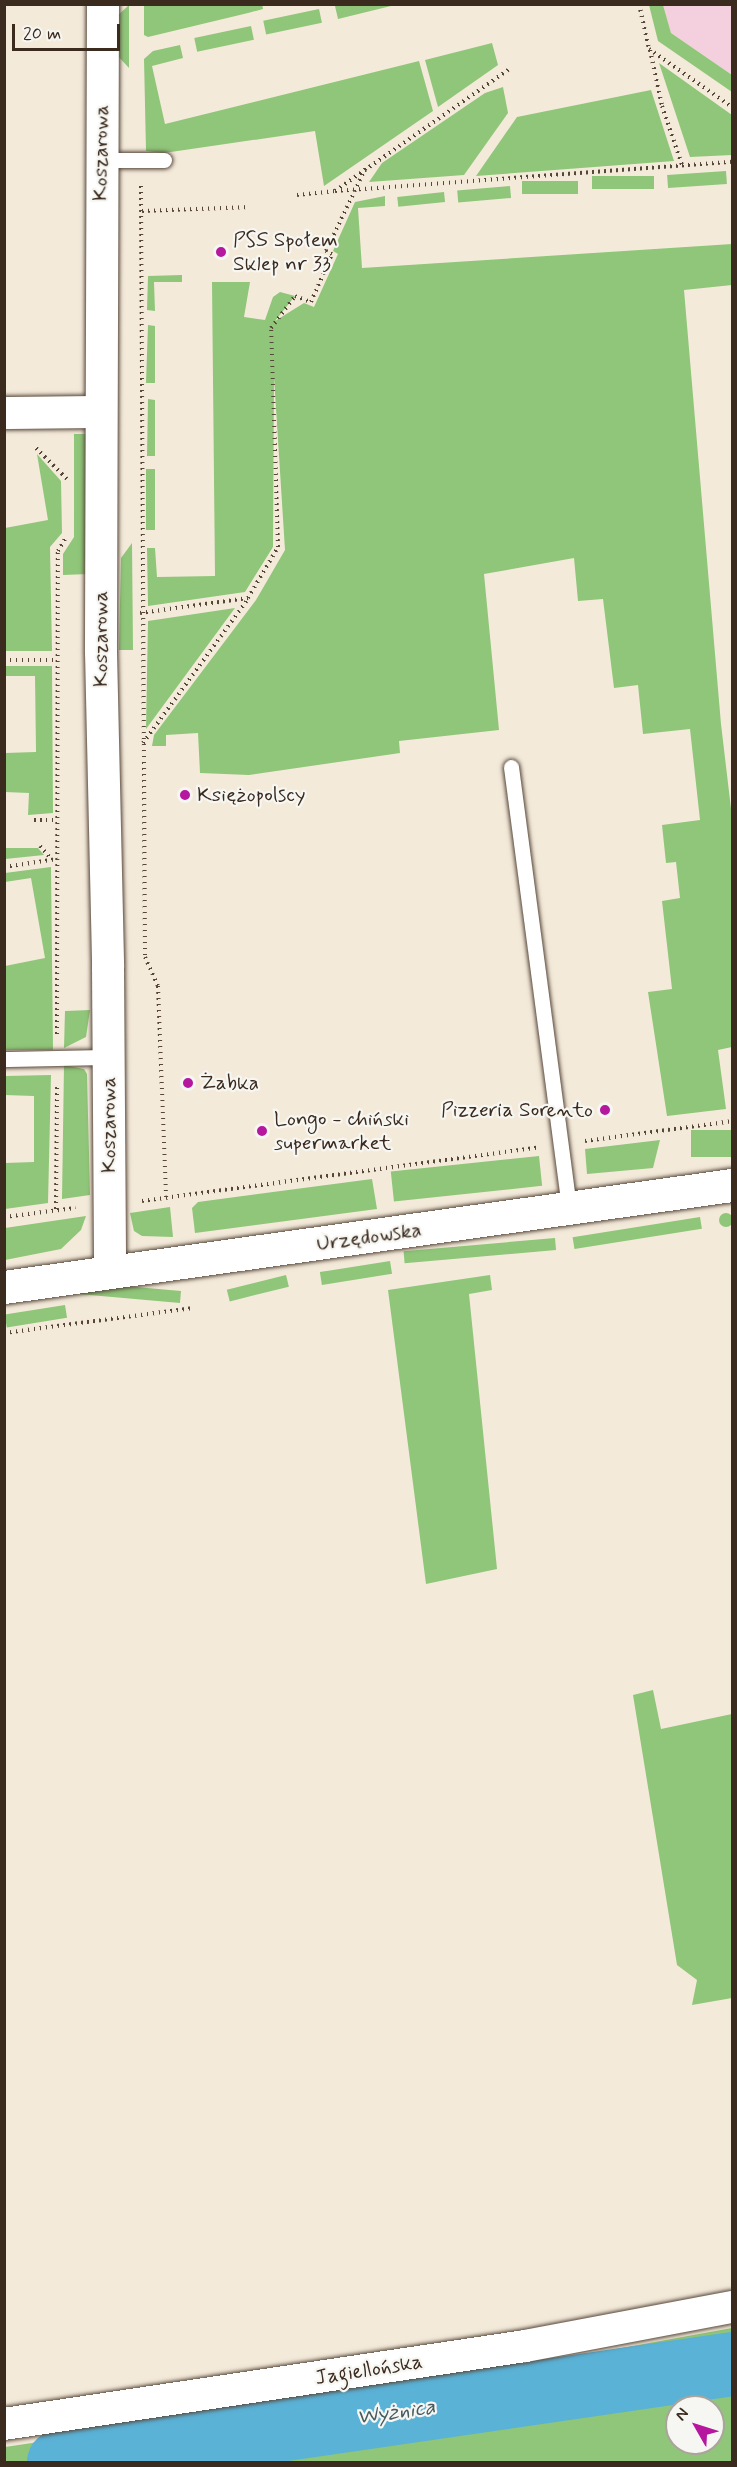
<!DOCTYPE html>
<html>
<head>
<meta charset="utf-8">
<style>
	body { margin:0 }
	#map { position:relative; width:737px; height:2467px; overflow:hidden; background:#f4eada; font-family:Mynerve,sans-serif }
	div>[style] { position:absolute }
	.built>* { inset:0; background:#f4cfde }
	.green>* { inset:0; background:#8fc679; transform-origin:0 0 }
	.round { border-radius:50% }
	.river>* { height:64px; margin:-32px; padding:0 32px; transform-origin:32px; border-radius:32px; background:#5ab2d7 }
	.path>* { height:4px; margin-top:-2px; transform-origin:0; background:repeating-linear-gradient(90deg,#57473a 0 1.5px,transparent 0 6px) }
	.roads { filter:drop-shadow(0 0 2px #57473a) drop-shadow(0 0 2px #57473a) }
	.lane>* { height:15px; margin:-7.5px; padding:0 7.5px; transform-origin:7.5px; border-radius:7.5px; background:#fff }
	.street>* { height:32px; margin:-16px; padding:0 16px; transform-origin:16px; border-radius:16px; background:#fff }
	.secondary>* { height:33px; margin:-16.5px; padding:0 16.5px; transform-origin:16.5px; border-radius:16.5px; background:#fff }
	.dots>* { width:16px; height:16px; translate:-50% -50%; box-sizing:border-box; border:3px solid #f6f6f2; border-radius:50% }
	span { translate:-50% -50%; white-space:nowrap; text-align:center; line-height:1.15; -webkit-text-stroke:4.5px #f6f6f2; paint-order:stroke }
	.street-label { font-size:21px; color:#3b2a1e }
	.poi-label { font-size:21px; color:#3b2a1e }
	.left { translate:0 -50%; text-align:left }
	.right { translate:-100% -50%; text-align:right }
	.water-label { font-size:22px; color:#465a5f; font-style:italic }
	.frame { position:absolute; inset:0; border:6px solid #3b2a1e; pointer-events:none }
	.north { position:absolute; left:665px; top:2395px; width:60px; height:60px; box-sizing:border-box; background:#f6f6f2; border:2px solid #aba49d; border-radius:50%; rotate:309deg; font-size:16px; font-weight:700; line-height:24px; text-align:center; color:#3b2a1e }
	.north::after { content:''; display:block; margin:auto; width:21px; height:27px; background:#b5179e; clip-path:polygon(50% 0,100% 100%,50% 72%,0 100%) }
	.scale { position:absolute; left:12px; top:24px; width:108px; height:27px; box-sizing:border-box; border:3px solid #3b2a1e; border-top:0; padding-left:8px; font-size:18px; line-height:21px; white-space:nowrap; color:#3b2a1e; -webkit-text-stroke:4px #f6f6f2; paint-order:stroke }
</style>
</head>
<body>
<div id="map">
	<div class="built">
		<i style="clip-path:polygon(663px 5px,732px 5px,732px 75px,671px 33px)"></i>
	</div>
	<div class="green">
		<i style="clip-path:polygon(262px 4px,263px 9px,248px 13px,148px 37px,144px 35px,144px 5px)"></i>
		<i style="clip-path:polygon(341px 4px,395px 4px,395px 5px,338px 19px,335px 6px)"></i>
		<i style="clip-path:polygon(129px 5px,129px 68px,116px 54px,116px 17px)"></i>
		<i style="clip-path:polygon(649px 5px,663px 5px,671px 33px,732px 75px,732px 92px,658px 41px)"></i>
		<i style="left:319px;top:9px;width:14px;height:57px;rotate:78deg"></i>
		<i style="left:251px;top:26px;width:14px;height:58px;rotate:78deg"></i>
		<i style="clip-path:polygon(492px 43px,498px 65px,438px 107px,425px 60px)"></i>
		<i style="clip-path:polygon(180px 45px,183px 58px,152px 66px,165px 124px,419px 61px,433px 111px,324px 186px,315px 131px,164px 153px,146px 151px,144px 59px,153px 51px)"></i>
		<i style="clip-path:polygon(659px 63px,732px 115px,732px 155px,690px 157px)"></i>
		<i style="clip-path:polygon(503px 87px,508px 113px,464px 175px,369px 182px,382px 163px,485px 93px)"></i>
		<i style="clip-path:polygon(651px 90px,674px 161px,476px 176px,517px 117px)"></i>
		<i style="left:726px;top:171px;width:13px;height:59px;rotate:86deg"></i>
		<i style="left:654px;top:176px;width:13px;height:62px;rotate:90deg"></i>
		<i style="left:578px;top:181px;width:13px;height:56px;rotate:90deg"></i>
		<i style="left:510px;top:186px;width:12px;height:53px;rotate:85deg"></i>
		<i style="left:444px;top:192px;width:10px;height:47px;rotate:84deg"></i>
		<i style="clip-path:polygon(385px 196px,385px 206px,358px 208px,362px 268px,732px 244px,732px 285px,684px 290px,721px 724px,732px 817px,732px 1047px,718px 1050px,726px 1109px,667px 1116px,648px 992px,672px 989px,662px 901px,680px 898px,676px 862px,666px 863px,662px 825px,700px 820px,690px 729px,643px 734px,638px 685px,614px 688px,603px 599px,578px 601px,574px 558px,484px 574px,499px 730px,399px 741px,400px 753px,249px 775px,200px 773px,198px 733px,166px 735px,166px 746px,152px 746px,154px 735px,256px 600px,285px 550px,274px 377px,273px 547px,245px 592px,148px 606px,147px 548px,155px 548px,157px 577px,215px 576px,212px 282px,250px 282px,244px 317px,265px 320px,273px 297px,280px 292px,295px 296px,275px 321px,304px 303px,314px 307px,338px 254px,333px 251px,355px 202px)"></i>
		<i style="clip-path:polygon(182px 275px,182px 282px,154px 282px,155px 311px,147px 310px,148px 276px)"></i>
		<i style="clip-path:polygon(148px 325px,155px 326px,155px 383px,146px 383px)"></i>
		<i style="clip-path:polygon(148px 399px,155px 400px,155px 456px,147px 456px)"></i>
		<i style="clip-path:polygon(74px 434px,89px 434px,89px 574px,63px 575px,63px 554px,74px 537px)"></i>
		<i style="clip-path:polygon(37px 454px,61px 481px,62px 533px,50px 547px,52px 651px,5px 651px,5px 528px,48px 520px)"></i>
		<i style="left:155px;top:469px;width:61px;height:9px;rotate:90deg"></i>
		<i style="clip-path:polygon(132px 543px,133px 650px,119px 650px,121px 558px)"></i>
		<i style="clip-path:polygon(235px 608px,146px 729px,148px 621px)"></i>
		<i style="clip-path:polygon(5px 666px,52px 666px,53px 813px,28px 815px,29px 793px,5px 792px,5px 753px,36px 752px,35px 676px,5px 676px)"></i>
		<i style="clip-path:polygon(4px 848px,38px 848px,44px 855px,5px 859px)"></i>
		<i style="clip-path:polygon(51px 867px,53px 1050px,5px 1050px,5px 966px,45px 958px,31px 878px,5px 882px,5px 873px)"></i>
		<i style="clip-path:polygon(90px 1010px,86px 1037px,64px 1048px,65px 1011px)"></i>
		<i style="clip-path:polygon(64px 1065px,84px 1069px,87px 1074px,90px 1195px,62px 1199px)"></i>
		<i style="clip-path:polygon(51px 1075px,48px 1203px,5px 1209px,5px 1163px,34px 1162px,34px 1096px,5px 1095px,5px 1076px)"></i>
		<i style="left:732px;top:1130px;width:27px;height:41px;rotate:90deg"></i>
		<i style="clip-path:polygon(660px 1140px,653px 1168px,587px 1174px,585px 1149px)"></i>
		<i style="left:539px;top:1156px;width:30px;height:149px;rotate:84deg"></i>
		<i style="clip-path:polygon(372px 1179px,377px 1209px,195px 1233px,192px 1208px,198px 1202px)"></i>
		<i style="clip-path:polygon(170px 1207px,173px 1237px,142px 1236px,134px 1231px,130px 1213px)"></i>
		<i class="round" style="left:719px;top:1213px;width:14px;height:14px"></i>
		<i style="clip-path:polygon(86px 1216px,81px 1230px,61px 1249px,5px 1260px,5px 1228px)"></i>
		<i style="left:700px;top:1217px;width:12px;height:129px;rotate:81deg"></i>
		<i style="left:555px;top:1238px;width:12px;height:152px;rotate:85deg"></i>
		<i style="left:390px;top:1261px;width:13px;height:71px;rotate:81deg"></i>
		<i style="left:286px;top:1275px;width:12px;height:61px;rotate:76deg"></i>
		<i style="clip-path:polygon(490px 1275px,492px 1290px,469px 1294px,497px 1569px,426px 1584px,388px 1290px)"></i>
		<i style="left:181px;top:1291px;width:12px;height:99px;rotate:95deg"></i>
		<i style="left:65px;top:1305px;width:13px;height:61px;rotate:81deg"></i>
		<i style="clip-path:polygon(653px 1690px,661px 1729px,732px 1714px,732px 1998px,692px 2005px,697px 1980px,677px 1965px,633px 1695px)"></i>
		<i style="clip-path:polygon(732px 2328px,732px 2360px,452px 2402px,450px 2398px,449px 2390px,455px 2378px)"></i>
		<i style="clip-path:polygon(evenodd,732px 2364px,732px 2462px,59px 2462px,269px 2433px,732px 2364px,677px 2407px,713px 2407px,713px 2443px,677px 2443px,677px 2407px)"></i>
		<i style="clip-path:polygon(435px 2383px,441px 2406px,51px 2462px,5px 2462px,5px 2447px)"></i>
	</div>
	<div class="river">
		<i style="left:59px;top:2462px;width:680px;rotate:-8.28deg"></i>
	</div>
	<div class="path">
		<i style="left:639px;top:4px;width:46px;rotate:77.5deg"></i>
		<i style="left:649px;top:49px;width:101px;rotate:34.9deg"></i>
		<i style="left:650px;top:50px;width:57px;rotate:77.9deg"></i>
		<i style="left:662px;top:106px;width:62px;rotate:71.3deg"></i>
		<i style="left:141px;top:186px;width:771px;rotate:89.7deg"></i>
		<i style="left:145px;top:957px;width:32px;rotate:66deg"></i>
		<i style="left:158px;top:986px;width:213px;rotate:87.8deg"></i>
		<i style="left:335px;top:191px;width:398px;rotate:-4.2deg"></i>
		<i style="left:297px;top:195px;width:38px;rotate:-6deg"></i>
		<i style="left:335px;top:191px;width:213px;rotate:-35deg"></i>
		<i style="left:142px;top:211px;width:107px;rotate:-2.1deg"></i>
		<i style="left:36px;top:448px;width:44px;rotate:45deg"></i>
		<i style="left:140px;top:613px;width:109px;rotate:-7.9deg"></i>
		<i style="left:248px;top:598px;width:59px;rotate:-59.5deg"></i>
		<i style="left:278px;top:547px;width:219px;rotate:-91.8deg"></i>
		<i style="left:271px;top:328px;width:40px;rotate:-53deg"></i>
		<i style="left:295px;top:296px;width:17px;rotate:21deg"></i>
		<i style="left:311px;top:302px;width:52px;rotate:-66.4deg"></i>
		<i style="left:332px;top:254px;width:7px;rotate:-153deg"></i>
		<i style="left:326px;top:251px;width:95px;rotate:-64.5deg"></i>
		<i style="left:4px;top:660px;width:53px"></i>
		<i style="left:143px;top:743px;width:178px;rotate:-53.9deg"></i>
		<i style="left:34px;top:820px;width:24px"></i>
		<i style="left:40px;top:846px;width:18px;rotate:49deg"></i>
		<i style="left:4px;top:867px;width:54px;rotate:-8.6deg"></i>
		<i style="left:57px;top:1034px;width:483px;rotate:-89.9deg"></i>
		<i style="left:58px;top:551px;width:16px;rotate:-60deg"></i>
		<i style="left:585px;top:1141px;width:148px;rotate:-7.7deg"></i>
		<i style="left:142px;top:1201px;width:398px;rotate:-7.7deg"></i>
		<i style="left:56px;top:1209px;width:125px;rotate:-89.5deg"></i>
		<i style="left:4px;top:1217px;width:72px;rotate:-7.2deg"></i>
		<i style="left:4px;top:1333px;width:191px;rotate:-7.5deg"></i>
	</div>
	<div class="roads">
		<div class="lane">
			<i style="left:102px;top:160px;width:62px"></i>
			<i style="left:511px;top:767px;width:446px;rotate:82.5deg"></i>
			<i style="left:4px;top:1059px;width:105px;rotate:-1.1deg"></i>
		</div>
		<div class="street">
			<i style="left:103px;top:4px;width:648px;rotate:90.18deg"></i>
			<i style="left:101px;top:652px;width:315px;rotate:88.7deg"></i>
			<i style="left:108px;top:967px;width:306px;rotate:89.6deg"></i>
			<i style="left:4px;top:413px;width:96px;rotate:-0.6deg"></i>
			<i style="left:4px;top:2424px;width:527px;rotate:-8.51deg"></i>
			<i style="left:525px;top:2346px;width:211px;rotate:-10.7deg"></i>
		</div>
		<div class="secondary">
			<i style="left:4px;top:1287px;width:735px;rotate:-7.98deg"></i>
		</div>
	</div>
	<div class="dots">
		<i style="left:221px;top:252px;background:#b5179e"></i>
		<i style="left:185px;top:795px;background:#b5179e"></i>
		<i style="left:188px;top:1083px;background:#b5179e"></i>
		<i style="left:605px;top:1110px;background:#b5179e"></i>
		<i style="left:262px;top:1131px;background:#b5179e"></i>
	</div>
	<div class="street-label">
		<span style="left:101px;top:153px;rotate:-89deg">Koszarowa</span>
		<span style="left:101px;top:639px;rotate:-90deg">Koszarowa</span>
		<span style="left:109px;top:1125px;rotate:-90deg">Koszarowa</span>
		<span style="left:369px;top:1237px;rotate:-8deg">Urzędowska</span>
		<span style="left:369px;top:2370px;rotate:-9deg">Jagiellońska</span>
	</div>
	<div class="poi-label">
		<span class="left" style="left:233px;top:252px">PSS Społem<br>Sklep nr 33</span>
		<span class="left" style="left:197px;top:795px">Księżopolscy</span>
		<span class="left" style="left:200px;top:1083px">Żabka</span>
		<span class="right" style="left:593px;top:1110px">Pizzeria Sorento</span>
		<span class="left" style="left:274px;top:1131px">Longo - chiński<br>supermarket</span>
	</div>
	<div class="water-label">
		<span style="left:396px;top:2413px;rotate:-8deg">Wyżnica</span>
	</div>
	<div class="frame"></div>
	<div class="north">N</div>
	<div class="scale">20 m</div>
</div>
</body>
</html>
